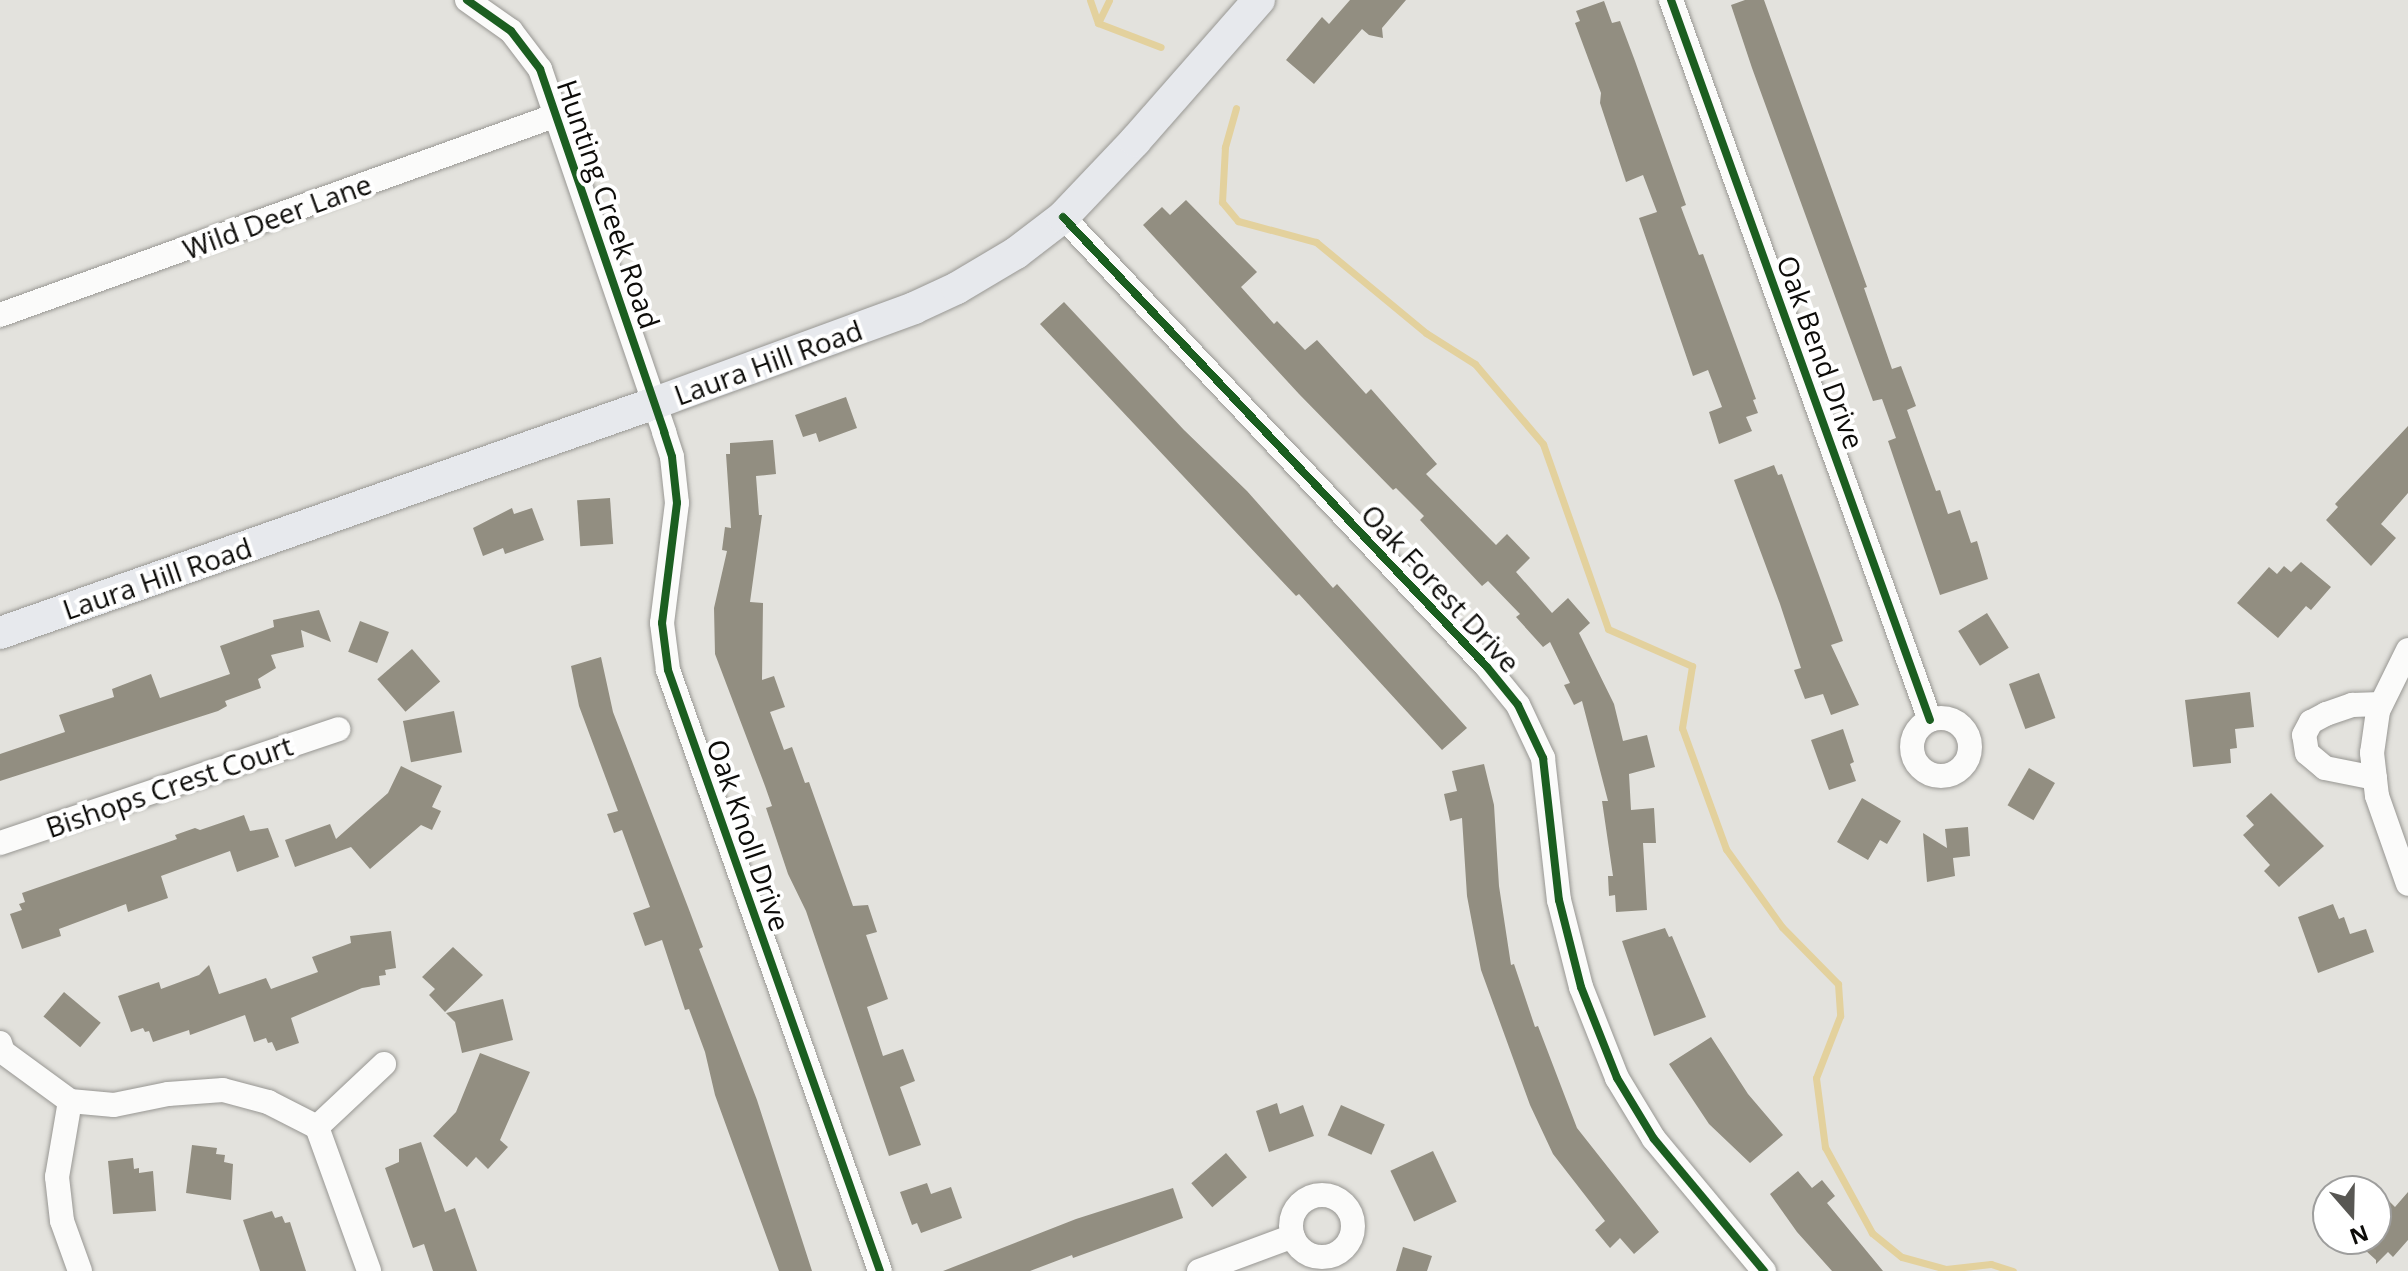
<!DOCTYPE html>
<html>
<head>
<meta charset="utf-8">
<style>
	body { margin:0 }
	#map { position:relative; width:2408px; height:1271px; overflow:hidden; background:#e3e2dd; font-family:"Open Sans",sans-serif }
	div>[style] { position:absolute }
	.stream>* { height:7px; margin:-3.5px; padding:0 3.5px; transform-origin:3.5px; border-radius:3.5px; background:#e3d19d }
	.building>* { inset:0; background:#928e81; transform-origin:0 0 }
	.roads { filter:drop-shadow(0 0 2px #989793) drop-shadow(0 0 2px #989793) }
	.minor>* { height:24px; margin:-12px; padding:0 12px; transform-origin:12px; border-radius:12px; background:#fbfbfa }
	.minor>.ring { margin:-12px; padding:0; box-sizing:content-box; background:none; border:24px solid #fbfbfa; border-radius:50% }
	.major>* { height:32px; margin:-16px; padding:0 16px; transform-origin:16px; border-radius:16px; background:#e7e9ed }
	.cycleway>* { height:8px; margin:-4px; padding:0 4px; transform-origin:4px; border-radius:4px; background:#1b5e20 }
	span { translate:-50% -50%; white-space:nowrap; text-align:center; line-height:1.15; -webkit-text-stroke:8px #fff; paint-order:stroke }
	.street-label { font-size:28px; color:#0d0c09 }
	.north { position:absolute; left:2312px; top:1175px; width:80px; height:80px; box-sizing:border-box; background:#fff; border:2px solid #9e9e9d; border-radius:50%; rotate:160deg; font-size:22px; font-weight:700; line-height:32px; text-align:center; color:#0d0c09 }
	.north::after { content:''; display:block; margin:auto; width:28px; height:36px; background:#585753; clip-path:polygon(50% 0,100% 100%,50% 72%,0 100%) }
</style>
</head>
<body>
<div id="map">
	<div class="stream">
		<i style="left:1090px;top:0;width:24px;rotate:71deg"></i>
		<i style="left:1098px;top:23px;width:67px;rotate:20.9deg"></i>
		<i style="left:1098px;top:23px;width:25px;rotate:-64deg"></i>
		<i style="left:1236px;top:108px;width:41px;rotate:105.8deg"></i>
		<i style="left:1225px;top:147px;width:55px;rotate:93.1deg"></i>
		<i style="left:1222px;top:202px;width:25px;rotate:50deg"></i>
		<i style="left:1238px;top:221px;width:81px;rotate:15.1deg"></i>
		<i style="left:1316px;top:242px;width:143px;rotate:39.6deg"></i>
		<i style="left:1426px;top:333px;width:58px;rotate:32.3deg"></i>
		<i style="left:1475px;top:364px;width:105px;rotate:49.6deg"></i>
		<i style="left:1543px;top:444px;width:196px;rotate:70.6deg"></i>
		<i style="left:1608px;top:629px;width:92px;rotate:23.8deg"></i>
		<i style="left:1692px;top:666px;width:63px;rotate:99.2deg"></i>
		<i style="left:1682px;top:728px;width:129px;rotate:70deg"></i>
		<i style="left:1726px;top:849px;width:96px;rotate:54.3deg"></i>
		<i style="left:1782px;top:927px;width:80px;rotate:45.5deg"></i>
		<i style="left:1838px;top:984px;width:32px;rotate:86deg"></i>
		<i style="left:1840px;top:1016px;width:66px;rotate:111.2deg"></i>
		<i style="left:1816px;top:1078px;width:70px;rotate:82.6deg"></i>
		<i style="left:1825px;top:1147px;width:98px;rotate:61.3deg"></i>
		<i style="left:1872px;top:1233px;width:38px;rotate:39deg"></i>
		<i style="left:1902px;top:1257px;width:46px;rotate:15.3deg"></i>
		<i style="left:1946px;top:1269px;width:45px;rotate:-6.3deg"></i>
		<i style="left:1991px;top:1264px;width:23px;rotate:18deg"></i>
	</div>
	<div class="building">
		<i style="clip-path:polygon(1350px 0,1406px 0,1382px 28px,1383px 38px,1369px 35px,1362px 29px,1314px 84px,1286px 60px,1322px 17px,1329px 24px)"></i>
		<i style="clip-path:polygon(1745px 0,1764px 0,1867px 287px,1864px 288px,1892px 369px,1901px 366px,1916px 406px,1907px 410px,1936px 491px,1940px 490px,1948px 514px,1960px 510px,1971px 543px,1977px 541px,1988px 579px,1940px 595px,1888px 441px,1896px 438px,1882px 399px,1873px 401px,1752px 68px,1731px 5px)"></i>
		<i style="clip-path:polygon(1604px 1px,1612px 23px,1620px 21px,1635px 61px,1686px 205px,1681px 207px,1699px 255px,1703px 254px,1756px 399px,1753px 400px,1758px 413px,1746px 417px,1752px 431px,1719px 444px,1709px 412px,1722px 407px,1708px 370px,1693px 376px,1639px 218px,1657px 212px,1643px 175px,1626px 182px,1600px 103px,1601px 93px,1575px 23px,1580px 21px,1576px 11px)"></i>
		<i style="clip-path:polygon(1186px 200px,1257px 272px,1241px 287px,1274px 324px,1277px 321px,1305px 350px,1317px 340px,1366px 394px,1371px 389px,1437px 464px,1426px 474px,1496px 545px,1507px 534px,1530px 558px,1516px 572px,1552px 613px,1568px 598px,1590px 623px,1579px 633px,1614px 704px,1623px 741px,1647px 735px,1655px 767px,1629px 774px,1631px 810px,1654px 808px,1656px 843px,1643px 843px,1647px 910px,1616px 912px,1615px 895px,1609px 896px,1608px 876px,1613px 876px,1602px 801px,1608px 801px,1582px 701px,1574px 705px,1564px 685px,1570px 683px,1550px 642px,1543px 647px,1516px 617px,1520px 614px,1488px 581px,1482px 586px,1420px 520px,1424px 516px,1396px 488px,1393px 490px,1299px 394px,1143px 225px,1162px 207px,1170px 215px)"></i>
		<i style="clip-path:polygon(1064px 302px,1184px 430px,1247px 491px,1333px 588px,1337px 584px,1467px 728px,1442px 750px,1299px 594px,1296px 596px,1263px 561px,1040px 324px)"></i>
		<i style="clip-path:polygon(846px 397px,857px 428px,819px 442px,816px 433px,803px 437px,795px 415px)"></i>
		<i style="clip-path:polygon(2408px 426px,2408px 493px,2381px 524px,2396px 538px,2371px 566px,2326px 520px,2338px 507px,2335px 504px)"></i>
		<i style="clip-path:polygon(773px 440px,776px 474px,756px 476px,759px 515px,762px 515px,750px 602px,763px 603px,762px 680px,774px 676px,785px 707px,770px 712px,784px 750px,792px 747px,805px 783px,809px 782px,853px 906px,868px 905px,877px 932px,866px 935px,888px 999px,867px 1007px,883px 1056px,903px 1049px,915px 1081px,900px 1087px,921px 1145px,889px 1156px,806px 911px,788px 874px,766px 808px,772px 806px,765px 786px,715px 654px,714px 608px,727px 551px,722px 550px,725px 527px,731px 528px,726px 454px,730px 454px,730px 443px)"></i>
		<i style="clip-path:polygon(1774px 465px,1778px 475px,1782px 474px,1843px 641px,1831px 645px,1859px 705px,1831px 715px,1823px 694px,1805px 699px,1794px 670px,1801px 668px,1780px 604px,1734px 480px)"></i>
		<i style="left:610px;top:498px;width:46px;height:33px;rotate:86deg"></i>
		<i style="clip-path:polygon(512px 508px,514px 514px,532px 508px,544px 540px,505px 554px,503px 548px,483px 556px,473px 528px)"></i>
		<i style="clip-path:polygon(2301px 562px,2331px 587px,2311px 610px,2306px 606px,2278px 638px,2237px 603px,2269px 567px,2277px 574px,2284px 566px,2291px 572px)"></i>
		<i style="clip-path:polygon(319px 610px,331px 642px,301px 630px,304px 647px,271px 655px,276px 668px,258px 679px,261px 688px,225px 701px,227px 706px,218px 711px,0 781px,0 754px,65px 732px,59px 715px,114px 697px,112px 689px,151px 674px,160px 698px,230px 674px,220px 646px,274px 627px,273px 620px)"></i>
		<i style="left:1987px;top:613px;width:41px;height:34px;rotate:58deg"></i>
		<i style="left:360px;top:621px;width:31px;height:33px;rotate:21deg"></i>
		<i style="left:412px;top:649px;width:43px;height:46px;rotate:49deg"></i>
		<i style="clip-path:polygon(601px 657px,613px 712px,688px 907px,703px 947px,699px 949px,757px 1100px,812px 1271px,779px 1271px,715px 1095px,705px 1052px,689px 1009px,685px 1010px,662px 940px,645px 946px,633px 913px,650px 907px,622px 830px,614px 833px,607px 814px,618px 811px,579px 706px,571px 666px)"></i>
		<i style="left:2039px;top:673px;width:48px;height:32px;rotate:70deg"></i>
		<i style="clip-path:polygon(2250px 692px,2254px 727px,2235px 729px,2237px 748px,2230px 749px,2231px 763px,2193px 767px,2185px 700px)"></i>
		<i style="left:454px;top:711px;width:42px;height:52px;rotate:79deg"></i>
		<i style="clip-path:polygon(1843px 729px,1854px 762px,1850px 764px,1856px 781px,1829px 790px,1811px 740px)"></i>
		<i style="clip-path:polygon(1484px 764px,1494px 805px,1499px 886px,1511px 965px,1514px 964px,1535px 1027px,1538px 1026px,1577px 1128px,1659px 1232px,1634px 1254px,1620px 1238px,1610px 1248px,1595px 1230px,1605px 1221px,1553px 1154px,1530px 1105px,1481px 970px,1467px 896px,1462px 818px,1450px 821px,1444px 794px,1457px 791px,1452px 771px)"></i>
		<i style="clip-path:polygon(401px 766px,442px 786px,432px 807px,441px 811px,432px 830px,421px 825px,370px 869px,351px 847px,295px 867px,285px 840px,330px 824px,336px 839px,388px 793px)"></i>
		<i style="left:2029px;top:768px;width:30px;height:43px;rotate:30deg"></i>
		<i style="clip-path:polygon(2271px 793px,2324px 846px,2279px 887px,2264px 871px,2270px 865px,2243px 835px,2254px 825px,2246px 816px)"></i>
		<i style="clip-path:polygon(1862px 798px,1901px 821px,1887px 844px,1880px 840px,1868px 860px,1837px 842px)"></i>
		<i style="clip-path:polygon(244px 815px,250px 831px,268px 828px,279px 857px,237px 872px,230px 851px,161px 876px,168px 898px,128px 912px,126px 904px,59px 929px,61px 936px,22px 949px,10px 914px,22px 910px,19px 904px,25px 902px,22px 893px,163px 844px,177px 839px,175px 835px,195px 828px,200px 830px)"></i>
		<i style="clip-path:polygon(1968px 827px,1970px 856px,1953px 858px,1955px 876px,1927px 882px,1923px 833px,1947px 848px,1945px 829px)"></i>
		<i style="clip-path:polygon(2333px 904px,2339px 919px,2344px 917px,2350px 934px,2366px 929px,2374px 952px,2318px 973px,2298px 917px)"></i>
		<i style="clip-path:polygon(1665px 928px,1669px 937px,1672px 936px,1706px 1017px,1654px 1036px,1622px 941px)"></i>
		<i style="clip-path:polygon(391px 931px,396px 968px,385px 970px,386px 975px,379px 976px,380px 985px,362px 988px,291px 1018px,299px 1043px,276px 1051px,272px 1042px,268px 1043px,266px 1038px,254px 1042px,245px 1015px,190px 1035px,189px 1030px,153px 1042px,149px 1031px,145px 1032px,143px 1028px,131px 1032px,118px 996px,159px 982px,161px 989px,199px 975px,209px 965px,219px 994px,266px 978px,271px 989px,318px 972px,312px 957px,351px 943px,350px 936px)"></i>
		<i style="clip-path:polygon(453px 947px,483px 975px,445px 1012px,429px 995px,435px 989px,422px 977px)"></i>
		<i style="left:64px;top:992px;width:48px;height:32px;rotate:40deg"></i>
		<i style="clip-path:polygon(503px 999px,513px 1040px,462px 1053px,455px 1022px,446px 1013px)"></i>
		<i style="clip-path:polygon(1711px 1037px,1748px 1094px,1783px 1135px,1750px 1163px,1709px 1124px,1669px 1064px)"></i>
		<i style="clip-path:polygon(480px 1053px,530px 1072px,500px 1140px,508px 1147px,488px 1169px,476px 1157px,467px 1167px,433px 1136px,456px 1112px)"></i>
		<i style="clip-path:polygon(1277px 1103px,1280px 1114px,1303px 1105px,1314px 1136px,1269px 1152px,1256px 1111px)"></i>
		<i style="left:1341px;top:1105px;width:48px;height:33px;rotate:24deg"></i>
		<i style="clip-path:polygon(421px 1142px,445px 1212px,455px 1208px,477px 1271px,433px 1271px,424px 1244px,413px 1248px,385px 1168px,399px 1162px,399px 1149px)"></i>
		<i style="clip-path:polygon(192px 1145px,217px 1148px,216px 1154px,225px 1155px,224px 1162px,233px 1164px,231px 1200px,186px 1193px)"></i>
		<i style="left:1433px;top:1151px;width:56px;height:47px;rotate:65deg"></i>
		<i style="left:1226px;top:1153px;width:32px;height:46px;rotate:49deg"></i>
		<i style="clip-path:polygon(133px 1158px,134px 1169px,139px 1168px,139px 1173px,153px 1171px,156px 1211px,113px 1214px,108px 1161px)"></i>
		<i style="clip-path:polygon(1798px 1171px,1812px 1188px,1822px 1180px,1835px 1196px,1827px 1203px,1883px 1271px,1832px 1271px,1797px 1232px,1770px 1194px)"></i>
		<i style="clip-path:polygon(927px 1183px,931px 1194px,951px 1187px,962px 1218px,921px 1233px,917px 1223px,912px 1225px,900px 1192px)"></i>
		<i style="clip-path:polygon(1173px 1188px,1183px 1218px,1073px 1258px,1072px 1255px,1030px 1271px,943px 1271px,1076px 1219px)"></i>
		<i style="clip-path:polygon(2408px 1192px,2408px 1240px,2393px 1257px,2388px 1252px,2376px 1264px,2376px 1260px,2353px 1239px,2376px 1239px,2376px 1215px,2389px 1201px,2395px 1207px)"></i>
		<i style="clip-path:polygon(272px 1211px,275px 1218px,282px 1216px,285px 1223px,290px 1222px,306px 1271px,260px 1271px,243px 1220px)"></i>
		<i style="clip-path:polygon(1403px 1247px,1432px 1256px,1427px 1271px,1396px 1271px)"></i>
	</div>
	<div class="roads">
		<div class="minor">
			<i style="left:467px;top:0;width:54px;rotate:35.2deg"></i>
			<i style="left:511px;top:31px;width:48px;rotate:52.7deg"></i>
			<i style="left:540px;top:69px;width:384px;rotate:71.1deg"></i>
			<i style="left:664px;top:432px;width:26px;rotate:72deg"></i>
			<i style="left:672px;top:457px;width:46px;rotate:83.8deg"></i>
			<i style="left:677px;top:503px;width:121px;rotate:97.1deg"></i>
			<i style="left:662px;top:623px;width:47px;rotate:82.7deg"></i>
			<i style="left:668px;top:670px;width:637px;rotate:70.57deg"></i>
			<i style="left:1671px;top:0;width:765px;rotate:70.22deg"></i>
			<i style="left:1063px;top:217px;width:618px;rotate:46.7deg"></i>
			<i style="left:1487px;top:667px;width:49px;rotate:50.8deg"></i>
			<i style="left:1518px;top:705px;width:59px;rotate:64.7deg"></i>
			<i style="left:1543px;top:758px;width:143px;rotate:83.6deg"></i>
			<i style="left:1559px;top:900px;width:90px;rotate:75.8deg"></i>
			<i style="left:1581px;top:987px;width:98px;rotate:68.4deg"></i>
			<i style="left:1617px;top:1078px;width:71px;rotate:58.8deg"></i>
			<i style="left:1654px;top:1139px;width:172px;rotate:50.2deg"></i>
			<i style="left:0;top:315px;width:589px;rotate:-19.76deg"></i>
			<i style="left:2408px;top:650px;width:68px;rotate:116.2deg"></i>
			<i style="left:2378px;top:711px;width:42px;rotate:98.1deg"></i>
			<i style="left:2372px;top:753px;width:43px;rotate:83.4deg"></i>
			<i style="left:2377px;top:796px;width:93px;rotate:70.6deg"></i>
			<i class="ring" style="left:1912px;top:718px;width:34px;height:34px"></i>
			<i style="left:2375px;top:778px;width:51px;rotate:-168.7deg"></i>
			<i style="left:2325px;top:768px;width:23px;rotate:-140deg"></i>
			<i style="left:2307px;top:753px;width:18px;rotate:-99deg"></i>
			<i style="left:2304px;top:735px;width:15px;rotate:-62deg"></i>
			<i style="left:2311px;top:722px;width:17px;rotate:-28deg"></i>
			<i style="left:2326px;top:714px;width:28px;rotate:-19deg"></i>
			<i style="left:2352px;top:705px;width:29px;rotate:-2deg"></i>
			<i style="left:0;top:843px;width:357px;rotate:-18.6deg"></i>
			<i style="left:0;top:1043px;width:9px;rotate:72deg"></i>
			<i style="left:3px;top:1052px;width:83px;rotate:36.2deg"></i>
			<i style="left:70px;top:1101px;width:44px;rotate:5.2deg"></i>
			<i style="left:114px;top:1105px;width:55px;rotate:-11.5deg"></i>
			<i style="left:168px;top:1094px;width:55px;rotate:-4.2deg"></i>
			<i style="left:223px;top:1090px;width:47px;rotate:14.9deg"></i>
			<i style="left:268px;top:1102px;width:55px;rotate:27deg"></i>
			<i style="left:317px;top:1127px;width:153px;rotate:70.1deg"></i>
			<i style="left:70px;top:1101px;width:77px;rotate:99.7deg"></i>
			<i style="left:57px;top:1177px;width:44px;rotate:83.5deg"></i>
			<i style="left:62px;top:1221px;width:53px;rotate:70.2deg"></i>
			<i style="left:317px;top:1127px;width:92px;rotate:-43.2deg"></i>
			<i class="ring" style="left:1291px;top:1195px;width:38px;height:38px"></i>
			<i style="left:1199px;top:1271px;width:100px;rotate:-20.4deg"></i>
		</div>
		<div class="major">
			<i style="left:0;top:633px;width:694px;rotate:-19.35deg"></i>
			<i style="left:655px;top:403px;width:276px;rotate:-20.1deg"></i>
			<i style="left:914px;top:308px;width:47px;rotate:-24.9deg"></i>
			<i style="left:957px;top:288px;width:69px;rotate:-30.7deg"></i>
			<i style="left:1016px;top:253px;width:59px;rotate:-37.5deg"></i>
			<i style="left:1063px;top:217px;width:105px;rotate:-46.5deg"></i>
			<i style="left:1135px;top:141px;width:188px;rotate:-48.7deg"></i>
		</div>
	</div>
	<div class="cycleway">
		<i style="left:467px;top:0;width:54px;rotate:35.2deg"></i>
		<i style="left:511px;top:31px;width:48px;rotate:52.7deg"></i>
		<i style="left:540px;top:69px;width:384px;rotate:71.1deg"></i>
		<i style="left:664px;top:432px;width:26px;rotate:72deg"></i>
		<i style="left:672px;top:457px;width:46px;rotate:83.8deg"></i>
		<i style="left:677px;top:503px;width:121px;rotate:97.1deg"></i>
		<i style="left:662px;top:623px;width:47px;rotate:82.7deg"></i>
		<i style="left:668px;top:670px;width:637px;rotate:70.57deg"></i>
		<i style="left:1671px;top:0;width:765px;rotate:70.22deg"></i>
		<i style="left:1063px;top:217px;width:618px;rotate:46.7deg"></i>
		<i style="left:1487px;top:667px;width:49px;rotate:50.8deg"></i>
		<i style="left:1518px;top:705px;width:59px;rotate:64.7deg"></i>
		<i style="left:1543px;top:758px;width:143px;rotate:83.6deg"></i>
		<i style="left:1559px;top:900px;width:90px;rotate:75.8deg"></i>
		<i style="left:1581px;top:987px;width:98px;rotate:68.4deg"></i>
		<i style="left:1617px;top:1078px;width:71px;rotate:58.8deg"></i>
		<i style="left:1654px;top:1139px;width:172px;rotate:50.2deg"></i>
	</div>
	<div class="street-label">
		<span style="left:609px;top:204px;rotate:71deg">Hunting Creek Road</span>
		<span style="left:277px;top:216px;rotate:-20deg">Wild Deer Lane</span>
		<span style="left:1821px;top:352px;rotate:70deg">Oak Bend Drive</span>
		<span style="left:768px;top:362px;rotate:-20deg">Laura Hill Road</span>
		<span style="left:157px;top:578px;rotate:-19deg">Laura Hill Road</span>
		<span style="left:1441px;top:588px;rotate:47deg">Oak Forest Drive</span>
		<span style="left:169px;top:786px;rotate:-19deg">Bishops Crest Court</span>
		<span style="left:749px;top:835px;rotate:71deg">Oak Knoll Drive</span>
	</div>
	<div class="north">N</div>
</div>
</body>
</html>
